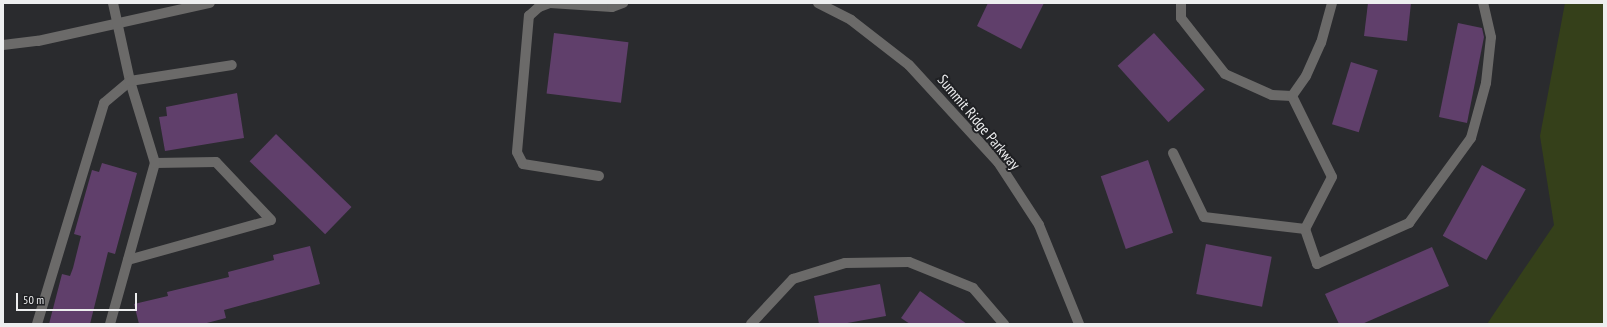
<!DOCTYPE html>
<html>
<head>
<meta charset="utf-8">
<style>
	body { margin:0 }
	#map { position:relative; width:1607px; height:327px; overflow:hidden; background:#2a2b2e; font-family:"PT Sans Narrow",sans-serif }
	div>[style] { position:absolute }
	.green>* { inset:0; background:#35401a }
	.building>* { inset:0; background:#603f6b; transform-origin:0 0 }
	.minor>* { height:10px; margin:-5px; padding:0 5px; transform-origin:5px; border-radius:5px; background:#6b6a69 }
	span { translate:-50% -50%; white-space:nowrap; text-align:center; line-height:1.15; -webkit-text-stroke:4px #202124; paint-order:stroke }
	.street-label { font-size:15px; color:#edeeef }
	.frame { position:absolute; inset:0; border:4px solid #edeeef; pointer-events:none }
	.scale { position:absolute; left:16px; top:293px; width:121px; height:18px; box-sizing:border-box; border:2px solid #edeeef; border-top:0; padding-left:5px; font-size:12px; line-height:14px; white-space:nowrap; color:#edeeef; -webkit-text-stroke:3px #202124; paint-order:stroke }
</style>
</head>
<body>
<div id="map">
	<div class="green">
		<i style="clip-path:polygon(1565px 3px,1604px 3px,1604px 324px,1487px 324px,1554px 225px,1540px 136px)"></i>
	</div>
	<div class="building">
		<i style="clip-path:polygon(988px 3px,1044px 3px,1021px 49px,977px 26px)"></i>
		<i style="clip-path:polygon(1368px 3px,1411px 3px,1407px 41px,1364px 36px)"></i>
		<i style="clip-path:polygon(1458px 23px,1482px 28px,1484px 37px,1467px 123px,1439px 117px)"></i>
		<i style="left:554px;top:33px;width:75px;height:61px;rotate:7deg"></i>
		<i style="left:1154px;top:33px;width:76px;height:49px;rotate:48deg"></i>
		<i style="left:1351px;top:62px;width:28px;height:65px;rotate:17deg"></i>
		<i style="clip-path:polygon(237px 93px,244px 138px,165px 151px,159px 117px,167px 116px,166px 107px)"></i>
		<i style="left:276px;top:134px;width:105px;height:38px;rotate:44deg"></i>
		<i style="left:1148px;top:160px;width:77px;height:50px;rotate:71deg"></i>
		<i style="clip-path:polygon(102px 163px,137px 173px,115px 254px,108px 252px,90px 324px,49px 324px,62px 274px,70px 276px,73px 268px,81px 236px,74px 234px,92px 170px,99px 172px)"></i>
		<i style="left:1482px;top:165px;width:50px;height:81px;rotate:29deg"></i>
		<i style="left:1206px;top:244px;width:67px;height:51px;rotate:11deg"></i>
		<i style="clip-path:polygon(310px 246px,320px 284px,224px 310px,226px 318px,203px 324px,139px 324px,134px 304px,168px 296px,167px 292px,229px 277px,228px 272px,274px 260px,273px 255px)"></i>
		<i style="clip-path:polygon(1432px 247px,1449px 286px,1362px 324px,1339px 324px,1325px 294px)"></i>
		<i style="clip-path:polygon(880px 284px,886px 316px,842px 324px,819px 324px,814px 296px)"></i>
		<i style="clip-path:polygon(920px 291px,967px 324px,910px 324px,901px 318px)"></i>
	</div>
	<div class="minor">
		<i style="left:818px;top:3px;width:37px;rotate:27deg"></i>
		<i style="left:851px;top:20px;width:73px;rotate:37.8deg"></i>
		<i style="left:909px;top:65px;width:132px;rotate:47.5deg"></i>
		<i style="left:998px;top:162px;width:75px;rotate:56.9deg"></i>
		<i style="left:1039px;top:225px;width:107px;rotate:68deg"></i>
		<i style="left:1181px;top:3px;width:15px;rotate:90deg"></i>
		<i style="left:1181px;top:18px;width:71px;rotate:51.8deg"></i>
		<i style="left:1225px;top:74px;width:51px;rotate:24.1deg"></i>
		<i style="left:1272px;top:95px;width:20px;rotate:3deg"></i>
		<i style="left:1292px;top:96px;width:90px;rotate:63.7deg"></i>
		<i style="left:1332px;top:177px;width:59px;rotate:117.4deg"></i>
		<i style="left:1305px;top:229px;width:37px;rotate:71deg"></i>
		<i style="left:1317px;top:264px;width:101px;rotate:-24deg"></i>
		<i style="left:1409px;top:223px;width:105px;rotate:-53.9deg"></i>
		<i style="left:1471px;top:138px;width:57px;rotate:-74.7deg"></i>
		<i style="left:1486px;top:83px;width:46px;rotate:-83.8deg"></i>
		<i style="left:1491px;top:37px;width:35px;rotate:-103deg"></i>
		<i style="left:3px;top:45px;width:35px;rotate:-7deg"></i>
		<i style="left:38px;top:41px;width:176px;rotate:-12.5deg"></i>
		<i style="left:1292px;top:96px;width:24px;rotate:-55deg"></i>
		<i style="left:1306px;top:76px;width:36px;rotate:-66deg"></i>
		<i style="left:1321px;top:43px;width:41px;rotate:-74.6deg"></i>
		<i style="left:1173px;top:153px;width:71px;rotate:64.2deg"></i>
		<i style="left:1204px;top:217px;width:102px;rotate:6.8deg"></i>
		<i style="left:599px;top:176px;width:77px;rotate:-171deg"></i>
		<i style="left:523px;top:164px;width:13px;rotate:-117deg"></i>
		<i style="left:517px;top:152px;width:137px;rotate:-85deg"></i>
		<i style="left:529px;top:16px;width:13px;rotate:-42deg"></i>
		<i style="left:539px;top:7px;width:12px;rotate:-20deg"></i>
		<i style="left:550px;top:3px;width:62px;rotate:3.7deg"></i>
		<i style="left:612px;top:7px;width:12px;rotate:-20deg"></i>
		<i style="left:128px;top:260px;width:148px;rotate:-15.6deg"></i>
		<i style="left:271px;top:220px;width:80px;rotate:-133.5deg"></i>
		<i style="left:216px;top:162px;width:61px;rotate:179.1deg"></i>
		<i style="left:37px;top:324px;width:231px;rotate:-73.1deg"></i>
		<i style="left:104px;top:103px;width:34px;rotate:-40deg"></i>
		<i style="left:130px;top:81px;width:80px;rotate:-102.3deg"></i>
		<i style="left:110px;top:324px;width:167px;rotate:-74.4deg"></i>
		<i style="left:155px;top:163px;width:86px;rotate:-107deg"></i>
		<i style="left:130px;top:81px;width:103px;rotate:-8.9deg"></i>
		<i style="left:751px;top:324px;width:62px;rotate:-47deg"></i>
		<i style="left:793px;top:279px;width:54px;rotate:-17.1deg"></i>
		<i style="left:845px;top:263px;width:64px;rotate:-0.9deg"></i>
		<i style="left:909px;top:262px;width:69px;rotate:22.1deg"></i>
		<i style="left:973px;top:288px;width:48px;rotate:49.3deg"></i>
	</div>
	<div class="street-label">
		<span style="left:979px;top:122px;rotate:50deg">Summit Ridge Parkway</span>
	</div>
	<div class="frame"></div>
	<div class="scale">50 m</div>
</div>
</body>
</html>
